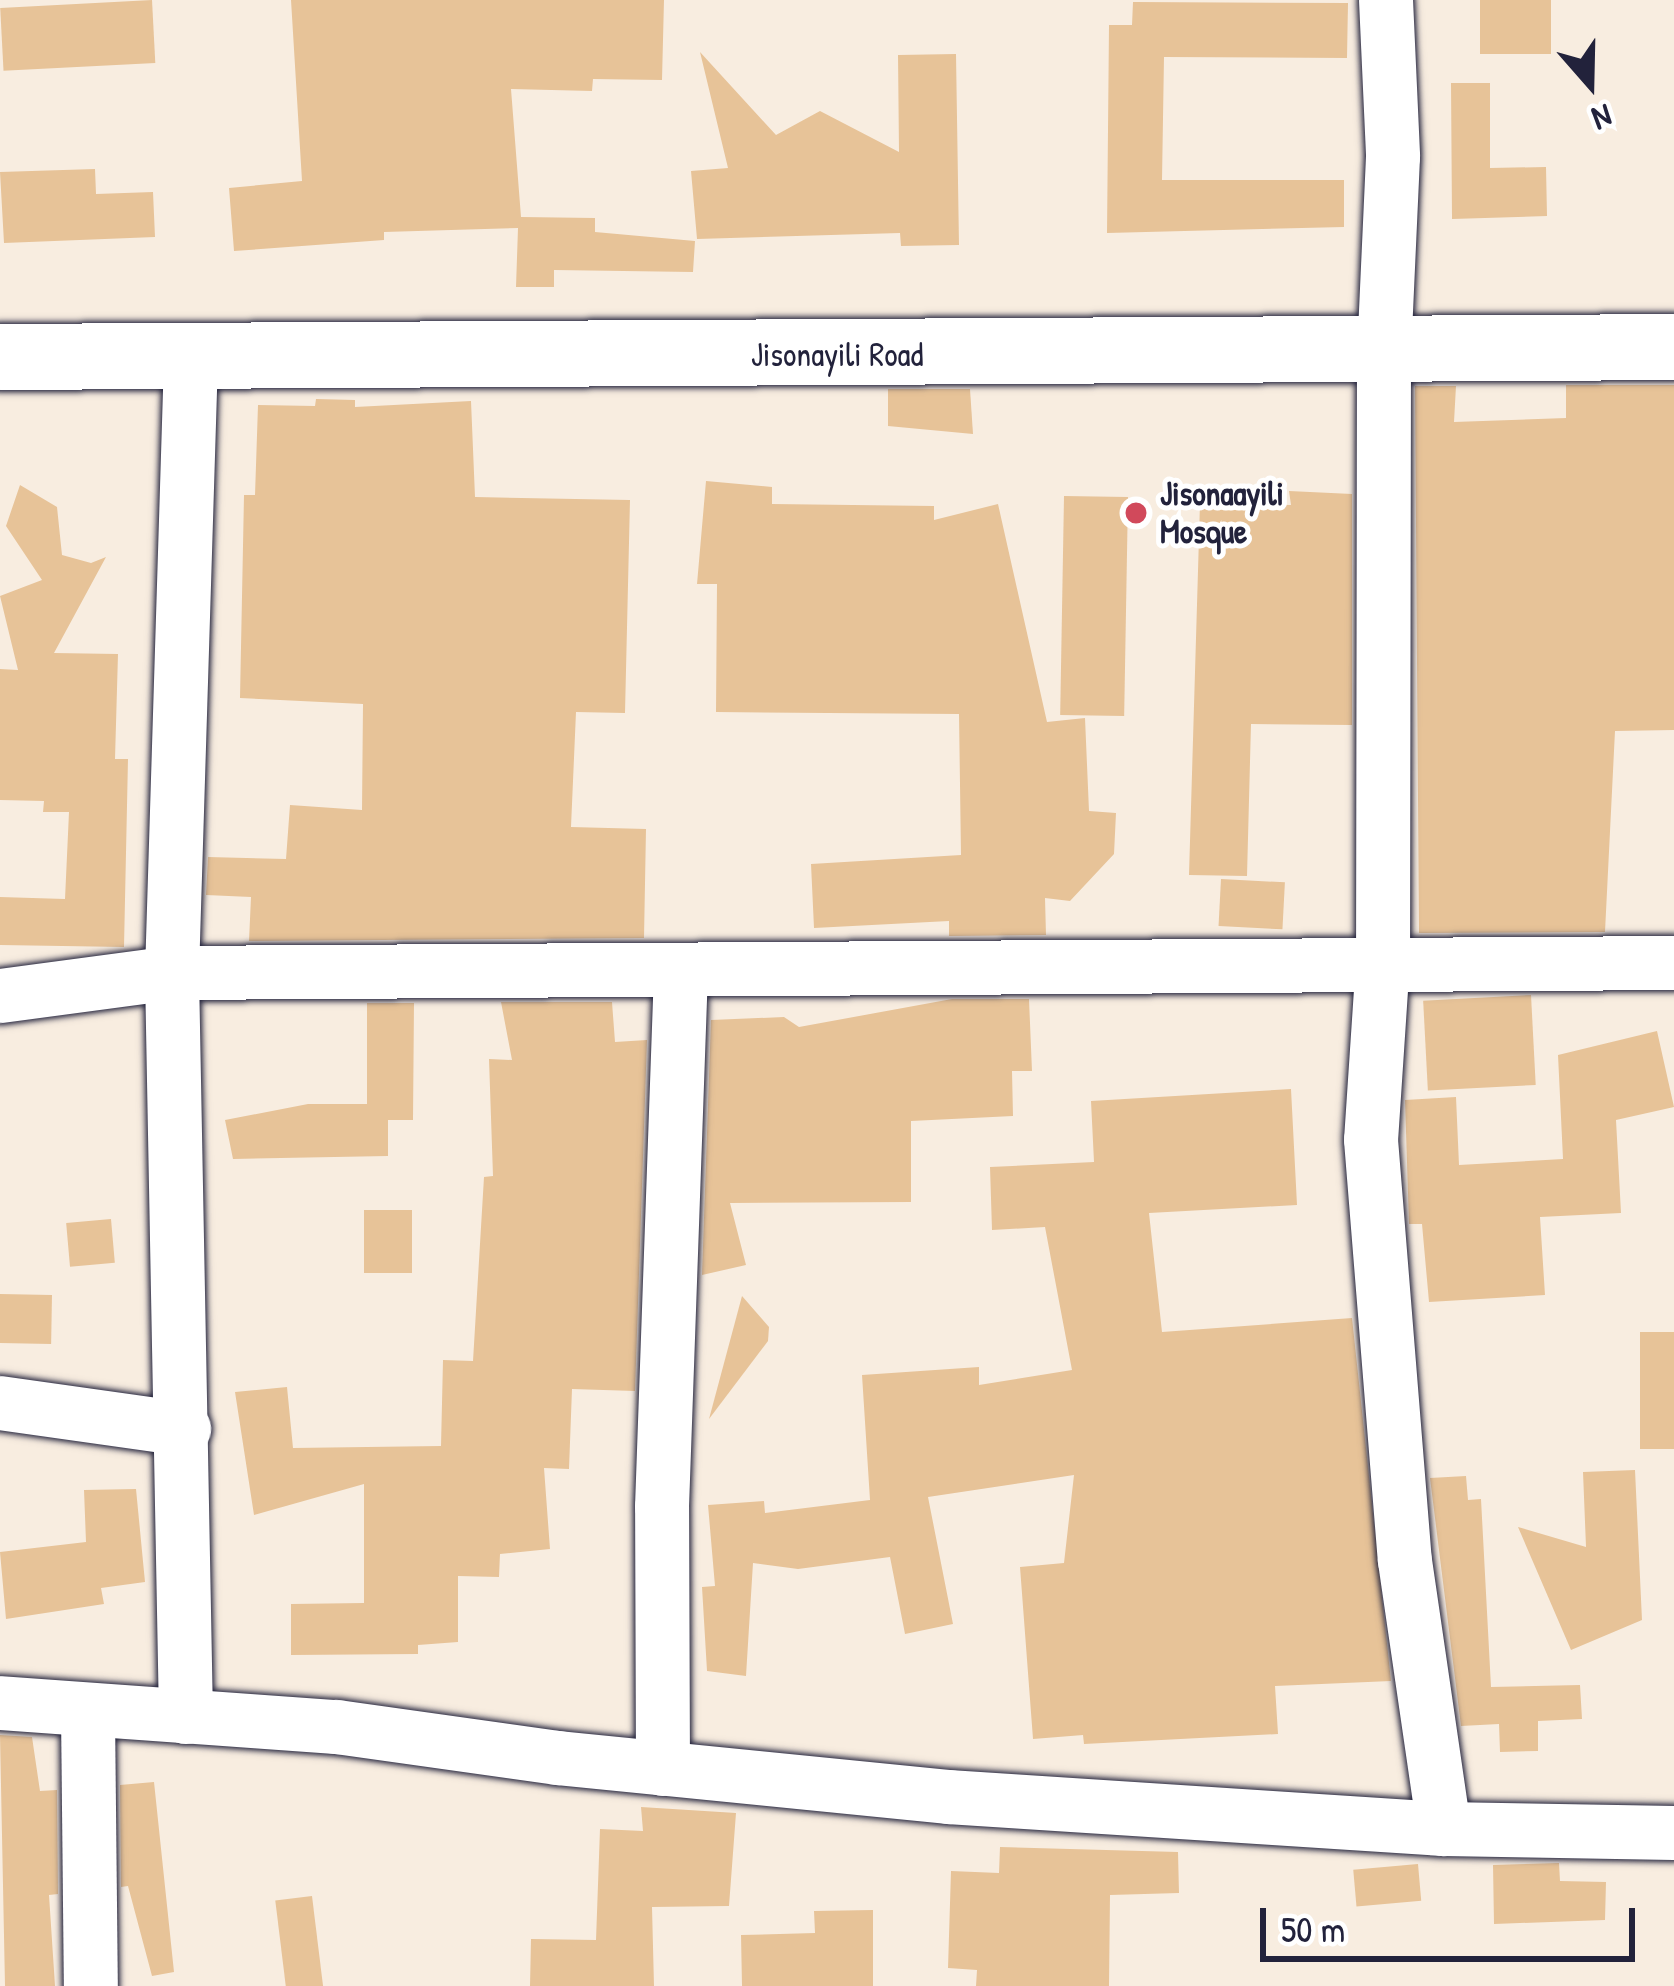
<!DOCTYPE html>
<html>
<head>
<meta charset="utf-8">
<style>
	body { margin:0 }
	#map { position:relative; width:1674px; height:1986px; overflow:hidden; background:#f8ede0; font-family:"Patrick Hand",sans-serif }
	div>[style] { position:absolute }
	.building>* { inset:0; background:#e7c398; transform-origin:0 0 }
	.roads { filter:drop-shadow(0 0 3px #22223b) drop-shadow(0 0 3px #22223b) }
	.street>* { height:54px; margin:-27px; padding:0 27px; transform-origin:27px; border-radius:27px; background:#fff }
	.secondary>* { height:66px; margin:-33px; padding:0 33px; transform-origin:33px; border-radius:33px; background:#fff }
	.dots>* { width:33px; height:33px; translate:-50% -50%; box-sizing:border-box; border:6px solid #fff; border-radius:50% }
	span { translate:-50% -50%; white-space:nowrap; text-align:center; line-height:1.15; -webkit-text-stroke:10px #fff; paint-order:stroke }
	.street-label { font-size:33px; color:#22223b }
	.poi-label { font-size:33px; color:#22223b; font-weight:700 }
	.left { translate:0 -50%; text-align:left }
	.north { position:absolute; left:1530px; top:24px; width:120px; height:120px; -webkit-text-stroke:9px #fff; paint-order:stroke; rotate:160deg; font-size:33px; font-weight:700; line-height:48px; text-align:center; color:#22223b }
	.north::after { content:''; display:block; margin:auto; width:42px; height:54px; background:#22223b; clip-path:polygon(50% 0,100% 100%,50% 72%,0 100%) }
	.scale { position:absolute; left:1260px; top:1908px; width:375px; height:54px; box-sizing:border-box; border:6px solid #22223b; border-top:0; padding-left:15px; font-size:36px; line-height:42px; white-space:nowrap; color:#22223b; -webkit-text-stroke:9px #fff; paint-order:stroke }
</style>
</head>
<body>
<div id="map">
	<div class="building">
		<i style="left:152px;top:0;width:63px;height:152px;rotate:87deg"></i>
		<i style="clip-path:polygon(291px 0,664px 0,662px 80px,593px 79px,592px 91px,511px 89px,521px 217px,595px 218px,595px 232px,695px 241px,693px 272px,554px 270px,554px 287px,516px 287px,518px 228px,384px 232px,384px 240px,234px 251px,229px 188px,302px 181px)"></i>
		<i style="left:1480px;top:0;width:71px;height:54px"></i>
		<i style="clip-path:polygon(1133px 2px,1348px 3px,1347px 58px,1164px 57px,1162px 180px,1344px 180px,1344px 227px,1107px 233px,1109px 25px,1132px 25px)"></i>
		<i style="clip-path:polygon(700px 52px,776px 135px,820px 111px,899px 152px,898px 55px,956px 54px,959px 245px,901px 246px,900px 233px,697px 239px,691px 171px,728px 168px)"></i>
		<i style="clip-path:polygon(1451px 83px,1490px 83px,1490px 168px,1546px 167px,1547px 216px,1452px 219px)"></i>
		<i style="clip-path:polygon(95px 169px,96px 194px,153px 192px,155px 237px,4px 243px,0 172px)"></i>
		<i style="clip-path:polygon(1566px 385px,1674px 385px,1674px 730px,1615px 731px,1605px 932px,1419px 933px,1415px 386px,1456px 386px,1454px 422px,1566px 418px)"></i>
		<i style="clip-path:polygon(888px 389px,970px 389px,973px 434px,888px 426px)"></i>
		<i style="clip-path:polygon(316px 399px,355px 400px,355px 407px,471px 401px,475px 497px,630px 500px,625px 713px,576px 712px,571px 827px,646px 829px,644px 938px,249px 941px,251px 897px,206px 895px,208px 857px,286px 859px,290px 805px,362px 810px,363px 704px,240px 698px,244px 495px,255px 495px,258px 405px,315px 406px)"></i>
		<i style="clip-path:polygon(706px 481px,772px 487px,772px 504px,934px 506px,934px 520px,998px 504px,1047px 722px,1085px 718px,1089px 811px,1116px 813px,1114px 854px,1070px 901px,1045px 898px,1046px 935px,949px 936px,949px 921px,814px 928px,811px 864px,961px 855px,959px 714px,716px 712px,717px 584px,697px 584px)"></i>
		<i style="clip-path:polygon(20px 485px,57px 507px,62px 555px,91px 563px,106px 557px,54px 653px,118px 654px,115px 759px,128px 759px,124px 947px,0 945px,0 897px,65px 899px,69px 812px,43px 812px,44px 801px,0 800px,0 669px,18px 670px,0 596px,42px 580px,6px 526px)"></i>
		<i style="clip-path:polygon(1289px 491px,1352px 494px,1352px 725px,1251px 724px,1247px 876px,1189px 875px,1200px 503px,1291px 505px)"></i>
		<i style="left:1064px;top:496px;width:64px;height:219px;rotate:1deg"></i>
		<i style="left:1221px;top:879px;width:64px;height:47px;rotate:3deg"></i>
		<i style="left:1531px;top:995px;width:90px;height:108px;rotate:87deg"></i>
		<i style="clip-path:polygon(952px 999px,1029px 999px,1032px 1071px,1012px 1071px,1013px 1116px,911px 1121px,911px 1202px,730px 1203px,746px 1265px,702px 1275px,711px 1020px,784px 1017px,799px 1027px)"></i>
		<i style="clip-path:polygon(501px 1002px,612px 1002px,615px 1042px,647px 1040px,635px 1391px,572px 1389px,569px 1469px,544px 1468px,550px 1549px,500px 1554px,499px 1577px,458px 1576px,458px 1642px,418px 1645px,418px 1654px,291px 1655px,291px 1604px,364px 1603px,364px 1484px,254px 1515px,235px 1392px,287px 1387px,293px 1448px,441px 1446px,443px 1360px,473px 1361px,484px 1177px,493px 1176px,489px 1059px,512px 1060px)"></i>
		<i style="clip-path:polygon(367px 1003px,414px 1003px,413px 1120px,388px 1120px,388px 1156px,233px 1159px,225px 1120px,308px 1104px,367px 1104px)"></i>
		<i style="clip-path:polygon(1657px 1031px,1674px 1107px,1616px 1120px,1621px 1213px,1540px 1217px,1545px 1295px,1429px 1302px,1422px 1224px,1409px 1224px,1405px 1100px,1456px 1097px,1459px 1165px,1563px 1159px,1558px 1055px)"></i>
		<i style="clip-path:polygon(1291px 1089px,1297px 1205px,1149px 1213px,1162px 1332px,1352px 1318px,1391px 1681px,1275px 1686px,1278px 1734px,1084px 1744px,1083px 1735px,1033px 1739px,1020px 1567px,1064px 1563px,1074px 1475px,928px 1497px,953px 1624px,905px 1634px,890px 1557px,798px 1569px,753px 1563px,746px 1676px,707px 1671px,702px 1587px,715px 1586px,708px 1505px,764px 1501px,765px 1513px,870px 1500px,862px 1375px,979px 1367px,979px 1385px,1072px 1370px,1045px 1227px,992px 1230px,990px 1167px,1094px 1162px,1091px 1101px)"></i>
		<i style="left:364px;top:1210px;width:48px;height:63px"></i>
		<i style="left:111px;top:1219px;width:44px;height:45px;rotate:85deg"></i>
		<i style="left:0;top:1294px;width:52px;height:49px;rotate:1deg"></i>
		<i style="clip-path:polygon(742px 1296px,769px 1327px,768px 1341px,709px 1419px)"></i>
		<i style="left:1640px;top:1332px;width:34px;height:117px"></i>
		<i style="clip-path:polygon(1635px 1470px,1642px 1620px,1571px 1650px,1518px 1527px,1586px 1547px,1583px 1472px)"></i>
		<i style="clip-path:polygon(1466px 1476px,1468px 1500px,1481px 1499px,1491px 1687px,1580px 1685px,1582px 1719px,1538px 1721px,1538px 1751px,1500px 1752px,1499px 1724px,1461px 1726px,1430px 1478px)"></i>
		<i style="clip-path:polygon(136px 1489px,145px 1582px,101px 1588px,104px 1604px,6px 1619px,0 1552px,86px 1542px,84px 1490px)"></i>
		<i style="clip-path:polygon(0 1735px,32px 1737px,40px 1791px,57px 1790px,58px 1894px,49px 1895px,55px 1986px,5px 1986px)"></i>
		<i style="clip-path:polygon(154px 1782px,174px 1972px,152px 1976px,128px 1886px,121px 1887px,120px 1785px)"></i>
		<i style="clip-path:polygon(641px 1807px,736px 1813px,729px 1906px,652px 1907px,654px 1986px,530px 1986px,531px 1939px,596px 1940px,600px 1829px,643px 1831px)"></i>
		<i style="clip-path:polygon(1000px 1847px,1178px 1852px,1179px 1893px,1110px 1895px,1109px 1986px,976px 1986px,977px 1970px,948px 1968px,951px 1871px,999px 1873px)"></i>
		<i style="clip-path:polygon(1559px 1863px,1560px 1881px,1606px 1882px,1605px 1920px,1494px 1924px,1493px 1865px)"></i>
		<i style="left:1418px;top:1864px;width:37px;height:65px;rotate:85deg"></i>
		<i style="left:312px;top:1896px;width:91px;height:37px;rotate:83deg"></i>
		<i style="clip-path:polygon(873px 1910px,873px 1986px,742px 1986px,741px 1935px,815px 1933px,814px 1911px)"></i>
	</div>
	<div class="roads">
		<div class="street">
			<i style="left:1386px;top:0;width:157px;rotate:87.4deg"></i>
			<i style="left:1393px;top:157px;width:195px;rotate:92.6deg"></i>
			<i style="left:1384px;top:352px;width:608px;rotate:90.09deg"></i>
			<i style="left:1383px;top:960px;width:180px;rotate:93.8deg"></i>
			<i style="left:1371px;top:1140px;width:422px;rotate:85.4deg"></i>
			<i style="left:1405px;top:1561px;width:271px;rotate:81.7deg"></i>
			<i style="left:0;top:996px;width:174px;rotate:-7.6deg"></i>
			<i style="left:172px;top:973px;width:1502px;rotate:-0.38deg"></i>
			<i style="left:0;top:1403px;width:186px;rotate:8deg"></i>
			<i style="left:0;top:1703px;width:338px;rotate:4.1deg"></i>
			<i style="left:337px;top:1727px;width:223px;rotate:8deg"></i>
			<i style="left:558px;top:1758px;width:392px;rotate:5.7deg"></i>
			<i style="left:948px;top:1797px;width:497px;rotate:3.7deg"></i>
			<i style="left:1444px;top:1829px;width:230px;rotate:1deg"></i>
			<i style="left:88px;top:1713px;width:273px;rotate:89.4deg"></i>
			<i style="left:186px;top:1717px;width:744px;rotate:-91.08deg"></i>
			<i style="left:172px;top:973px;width:615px;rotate:-88.23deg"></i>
			<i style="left:663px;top:1769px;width:262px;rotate:-90.2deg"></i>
			<i style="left:662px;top:1507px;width:537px;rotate:-87.97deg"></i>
		</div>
		<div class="secondary">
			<i style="left:0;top:357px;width:1674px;rotate:-0.34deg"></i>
		</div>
	</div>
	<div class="dots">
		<i style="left:1136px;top:513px;background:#d1495b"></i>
	</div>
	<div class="street-label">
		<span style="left:837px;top:355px">Jisonayili Road</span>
	</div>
	<div class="poi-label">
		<span class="left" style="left:1160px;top:513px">Jisonaayili<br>Mosque</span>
	</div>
	<div class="north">N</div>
	<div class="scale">50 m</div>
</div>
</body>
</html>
